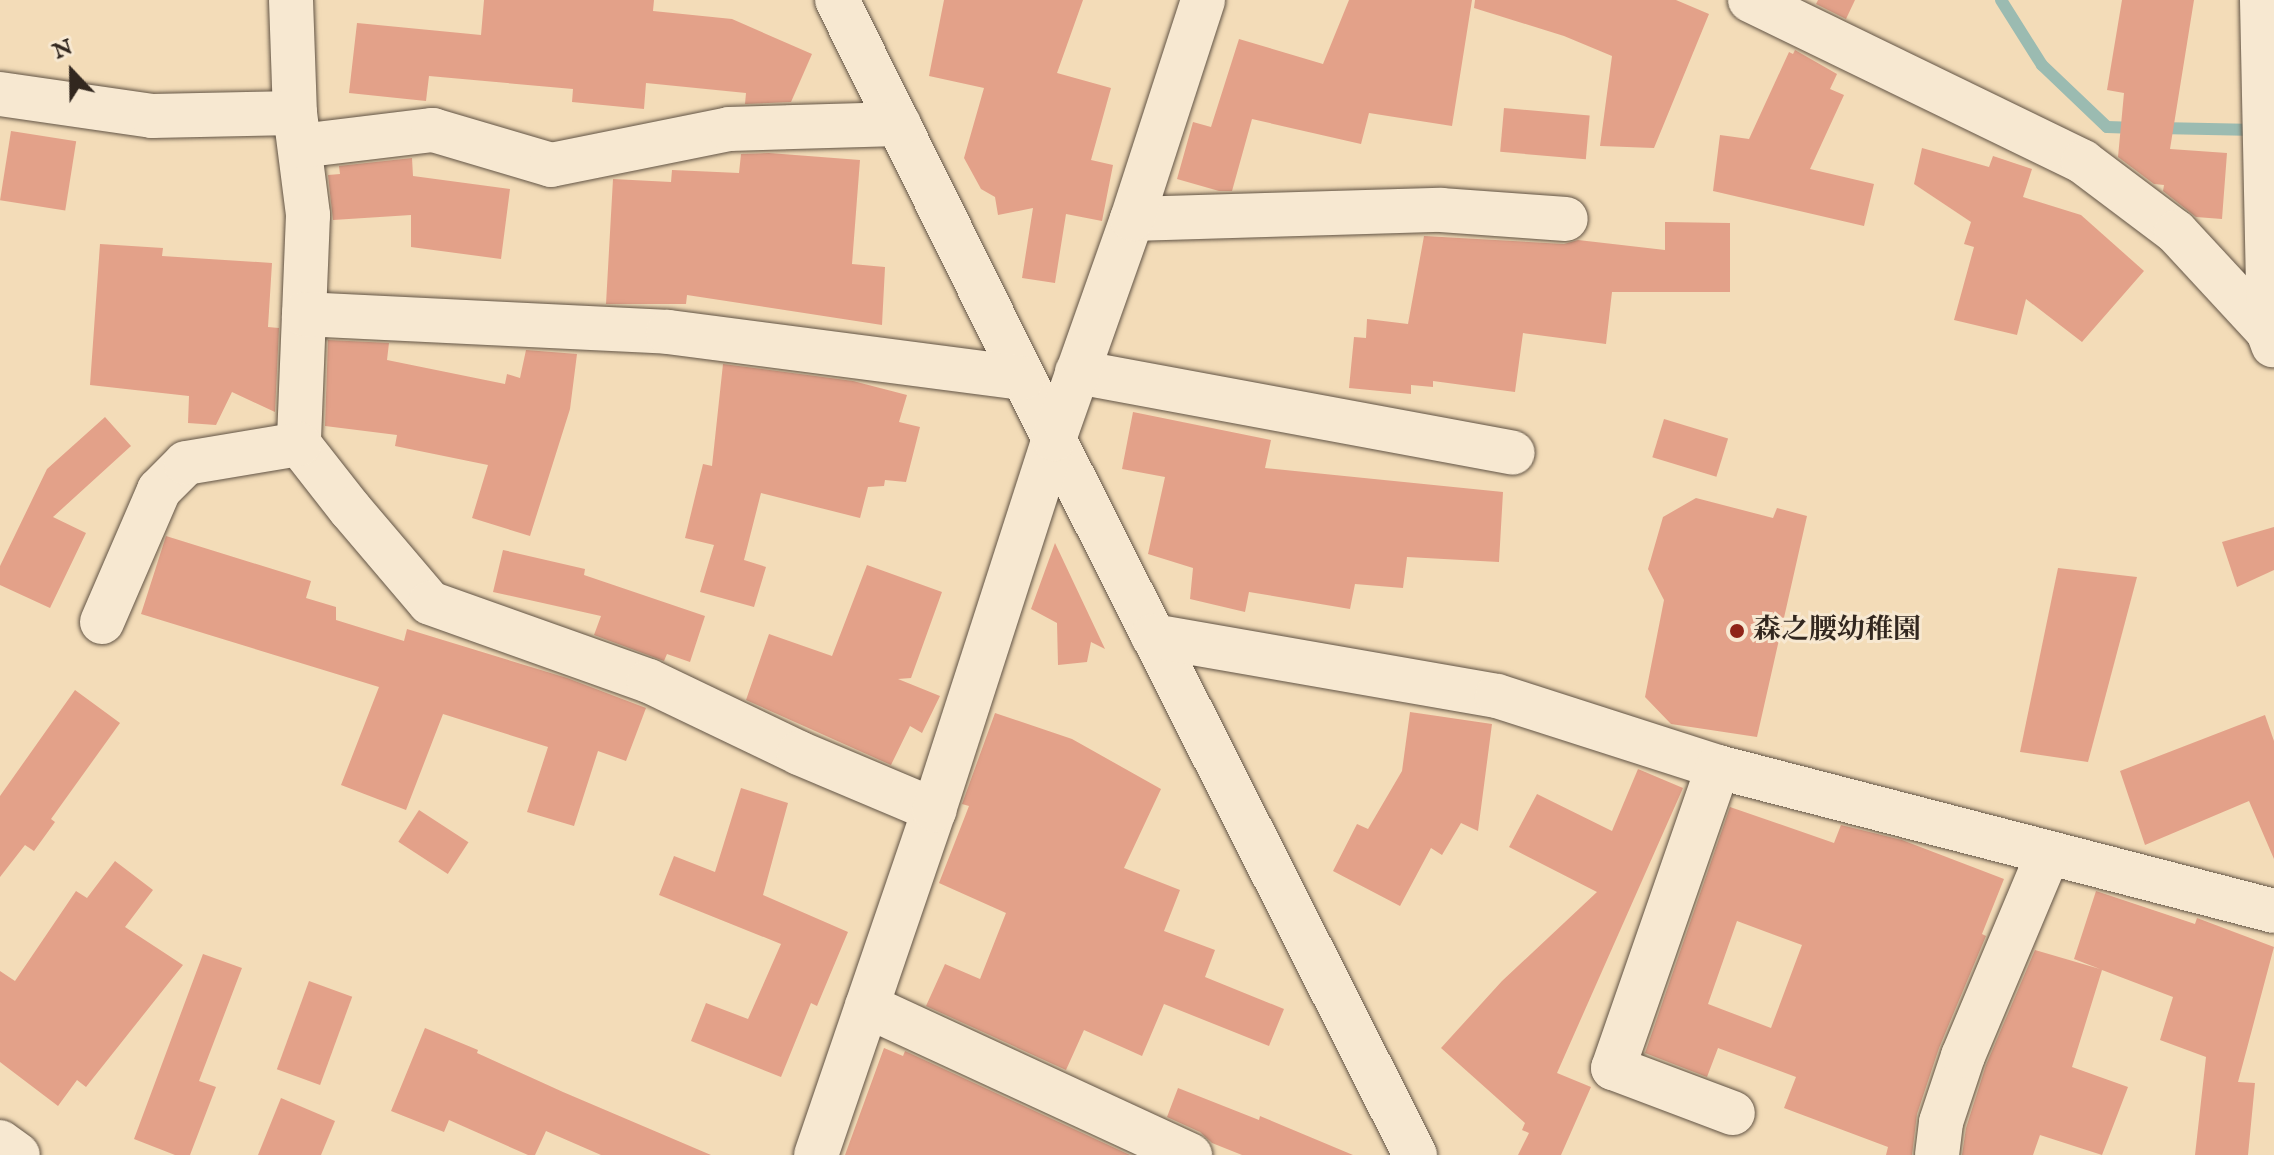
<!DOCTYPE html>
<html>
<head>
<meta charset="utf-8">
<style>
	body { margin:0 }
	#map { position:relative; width:2274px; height:1155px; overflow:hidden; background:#f3dcb8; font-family:"IM FELL English","Noto Serif JP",serif }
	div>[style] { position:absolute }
	.stream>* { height:12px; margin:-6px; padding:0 6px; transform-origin:6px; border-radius:6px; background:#9bbbb1 }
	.building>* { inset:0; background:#e3a189; transform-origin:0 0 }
	.roads { filter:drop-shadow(0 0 2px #625445) drop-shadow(0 0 2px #625445) }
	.minor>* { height:44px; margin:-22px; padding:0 22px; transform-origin:22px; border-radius:22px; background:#f7e8d1 }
	.dots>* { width:22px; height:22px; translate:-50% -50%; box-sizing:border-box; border:4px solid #f7e8d1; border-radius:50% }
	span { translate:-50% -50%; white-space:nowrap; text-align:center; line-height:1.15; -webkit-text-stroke:6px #f7e8d1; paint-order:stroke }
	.poi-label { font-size:28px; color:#32271f; font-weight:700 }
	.left { translate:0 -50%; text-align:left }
	.north { position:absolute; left:32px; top:32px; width:80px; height:80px; -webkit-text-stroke:6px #f7e8d1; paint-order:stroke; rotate:338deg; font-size:22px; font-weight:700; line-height:32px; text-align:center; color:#32271f }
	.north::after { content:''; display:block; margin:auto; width:28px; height:36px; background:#32271f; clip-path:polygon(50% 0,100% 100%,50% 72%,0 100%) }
</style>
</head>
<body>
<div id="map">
	<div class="stream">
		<i style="left:2001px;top:0;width:77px;rotate:57.8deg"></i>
		<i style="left:2042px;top:65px;width:90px;rotate:43.6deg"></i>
		<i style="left:2107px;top:127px;width:30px;rotate:2deg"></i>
		<i style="left:2159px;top:128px;width:98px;rotate:1.2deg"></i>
	</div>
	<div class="building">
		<i style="clip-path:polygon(484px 0,654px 0,653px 11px,732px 19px,812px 54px,791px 102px,745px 104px,746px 93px,646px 83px,644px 109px,572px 102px,573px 89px,429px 76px,426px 101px,349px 93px,357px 23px,481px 35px)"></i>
		<i style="clip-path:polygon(944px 0,1083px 0,1057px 73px,1111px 88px,1091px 160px,1113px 165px,1102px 221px,1066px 214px,1055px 283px,1022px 278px,1033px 208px,998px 215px,995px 197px,981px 189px,964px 158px,984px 88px,929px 76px)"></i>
		<i style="clip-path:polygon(1349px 0,1472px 0,1452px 126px,1369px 113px,1361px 144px,1252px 119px,1232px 191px,1219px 191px,1177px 179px,1193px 122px,1211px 127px,1239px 39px,1323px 64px)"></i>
		<i style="clip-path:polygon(1475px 0,1676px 0,1709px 14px,1654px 148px,1600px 146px,1612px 56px,1564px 36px,1474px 8px)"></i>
		<i style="clip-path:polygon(1818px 0,1855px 0,1846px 19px,1816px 4px)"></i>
		<i style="clip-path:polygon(2122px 0,2194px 0,2170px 149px,2227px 153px,2222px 219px,2196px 217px,2163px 191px,2164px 185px,2154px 184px,2118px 157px,2124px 93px,2107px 90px)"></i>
		<i style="clip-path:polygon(1795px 50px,1837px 74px,1830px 89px,1844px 95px,1810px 169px,1874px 184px,1864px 226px,1713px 191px,1720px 135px,1749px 139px,1789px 52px,1793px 54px)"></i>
		<i style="left:1504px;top:108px;width:86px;height:44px;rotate:5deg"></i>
		<i style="left:11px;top:131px;width:66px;height:70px;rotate:9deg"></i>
		<i style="clip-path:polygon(1922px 148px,1989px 167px,1993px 156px,2032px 169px,2023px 197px,2081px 215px,2144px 271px,2082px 342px,2026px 299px,2017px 335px,1954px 320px,1974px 247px,1964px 244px,1971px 222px,1914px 184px)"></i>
		<i style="clip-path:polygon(769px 153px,860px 160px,852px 264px,885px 267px,882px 325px,687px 295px,686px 304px,606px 304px,613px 179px,671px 182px,672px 170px,739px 173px,741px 154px)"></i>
		<i style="clip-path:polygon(412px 158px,413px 176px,510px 189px,501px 259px,411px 247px,411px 215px,333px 220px,328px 175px,340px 174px,339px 166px)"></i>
		<i style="clip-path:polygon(1665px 222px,1730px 223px,1730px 292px,1612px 292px,1606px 344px,1523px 333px,1515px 392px,1433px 381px,1433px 387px,1411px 385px,1411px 394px,1349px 388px,1354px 337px,1366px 338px,1367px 319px,1408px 324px,1424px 236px,1564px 244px,1578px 240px,1665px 250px)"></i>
		<i style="clip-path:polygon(100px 244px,163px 248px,162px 256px,272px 263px,268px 327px,279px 328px,275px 412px,232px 392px,216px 425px,188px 423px,189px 396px,90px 385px)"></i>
		<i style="clip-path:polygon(328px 340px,389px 343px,387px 360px,505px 384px,507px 374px,520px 378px,526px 350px,577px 354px,570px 409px,530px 536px,472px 518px,488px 465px,395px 446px,397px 435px,325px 426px)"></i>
		<i style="clip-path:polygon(723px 364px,853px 381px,907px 395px,899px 422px,920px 427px,906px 482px,885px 480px,884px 486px,868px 487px,860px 518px,761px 493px,744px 560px,766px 567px,754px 607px,700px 592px,714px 545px,685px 538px,703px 464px,712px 466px)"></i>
		<i style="clip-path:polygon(1133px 412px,1271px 440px,1265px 468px,1503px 492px,1499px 562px,1407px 557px,1403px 588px,1355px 584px,1350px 609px,1249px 592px,1245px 612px,1190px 599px,1193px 568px,1148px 554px,1165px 477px,1122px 469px)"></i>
		<i style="clip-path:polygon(105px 417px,131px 446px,53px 517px,86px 533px,50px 608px,0 585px,0 566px,47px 469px)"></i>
		<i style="left:1664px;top:419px;width:67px;height:40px;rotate:17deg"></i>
		<i style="clip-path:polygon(1696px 498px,1773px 518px,1777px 508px,1807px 516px,1757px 737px,1671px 724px,1645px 697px,1664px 600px,1648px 569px,1663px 517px)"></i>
		<i style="clip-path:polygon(2274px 527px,2274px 570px,2237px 587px,2222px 542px)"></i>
		<i style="clip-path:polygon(166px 536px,311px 581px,306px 598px,336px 607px,336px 620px,404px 641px,407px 629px,567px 678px,646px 708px,626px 761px,598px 751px,574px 826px,527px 812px,548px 747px,443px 714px,406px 810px,341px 785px,379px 687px,141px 614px)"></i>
		<i style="clip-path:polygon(1055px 543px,1105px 649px,1091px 642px,1087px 662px,1058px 665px,1057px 623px,1031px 609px)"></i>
		<i style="clip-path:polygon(503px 550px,585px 569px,584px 575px,705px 616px,690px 662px,667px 654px,664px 661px,594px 635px,601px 616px,493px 592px)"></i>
		<i style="clip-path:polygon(867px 565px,942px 592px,911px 678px,898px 679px,940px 696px,922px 733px,910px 726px,891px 765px,746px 700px,769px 634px,832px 656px)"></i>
		<i style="clip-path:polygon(2058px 568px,2137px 577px,2088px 762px,2020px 752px)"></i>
		<i style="clip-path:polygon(75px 690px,120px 723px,51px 819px,55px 822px,34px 851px,25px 845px,0 877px,0 796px)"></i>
		<i style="clip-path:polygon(1410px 712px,1492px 724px,1478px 831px,1461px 823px,1442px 855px,1431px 848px,1400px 906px,1333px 871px,1357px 824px,1368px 829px,1402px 771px)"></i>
		<i style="clip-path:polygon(995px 713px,1072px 739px,1161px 789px,1124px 868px,1180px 890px,1164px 931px,1215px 950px,1205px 977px,1284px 1009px,1269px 1046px,1164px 1004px,1142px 1056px,1084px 1030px,1066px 1070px,926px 1006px,945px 964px,980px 979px,1006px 913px,939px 883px,969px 806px,962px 804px)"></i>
		<i style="clip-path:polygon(2265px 715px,2274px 741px,2274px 859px,2249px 801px,2145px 845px,2120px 771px)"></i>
		<i style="clip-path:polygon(1638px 769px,1683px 788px,1557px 1073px,1591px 1087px,1561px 1155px,1518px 1155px,1529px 1133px,1522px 1130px,1525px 1123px,1441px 1048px,1502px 981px,1597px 892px,1509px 847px,1537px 794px,1612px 831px)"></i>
		<i style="clip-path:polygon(741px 788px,788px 803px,763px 895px,848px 932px,817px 1006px,811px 1003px,781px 1077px,691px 1041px,706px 1003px,748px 1019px,781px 944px,659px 895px,674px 856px,715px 872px)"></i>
		<i style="clip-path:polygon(evenodd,1730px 807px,1834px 843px,1841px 825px,1902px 840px,2004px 879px,1982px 934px,1986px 936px,1939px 1048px,1917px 1114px,1912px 1155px,1886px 1155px,1888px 1147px,1784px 1108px,1796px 1077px,1718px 1048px,1707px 1077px,1645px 1053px,1730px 807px,1737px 921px,1802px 945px,1771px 1028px,1708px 1004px,1737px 921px)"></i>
		<i style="left:419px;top:810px;width:59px;height:38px;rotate:33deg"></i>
		<i style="clip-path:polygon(115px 861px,153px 890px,125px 927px,183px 965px,86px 1087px,77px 1080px,58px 1106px,0 1062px,0 971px,15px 981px,76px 891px,87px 898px)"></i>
		<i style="clip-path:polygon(2096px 891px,2195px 924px,2197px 918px,2274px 947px,2238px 1082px,2255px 1083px,2248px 1155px,2195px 1155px,2206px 1057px,2160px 1040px,2173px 997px,2102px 970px,2072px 1067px,2128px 1087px,2102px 1155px,2040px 1135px,2033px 1155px,1962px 1155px,1966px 1128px,1986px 1065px,2035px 950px,2100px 969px,2074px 959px)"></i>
		<i style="clip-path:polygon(203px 954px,242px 968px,199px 1081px,216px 1087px,190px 1155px,175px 1155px,134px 1139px)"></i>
		<i style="left:309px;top:981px;width:46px;height:94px;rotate:20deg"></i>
		<i style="clip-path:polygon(425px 1028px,478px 1050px,477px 1053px,563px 1092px,711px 1155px,601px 1155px,546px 1131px,535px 1155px,528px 1155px,449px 1120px,444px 1132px,391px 1111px)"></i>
		<i style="clip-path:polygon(884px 1048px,903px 1056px,905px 1051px,1130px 1155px,845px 1155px)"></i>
		<i style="clip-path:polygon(1178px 1088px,1259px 1120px,1260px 1116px,1353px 1155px,1242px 1155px,1212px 1143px,1200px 1132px,1167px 1117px)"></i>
		<i style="clip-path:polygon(281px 1098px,335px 1121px,321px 1155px,258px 1155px)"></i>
	</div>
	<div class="roads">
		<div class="minor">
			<i style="left:291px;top:0;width:113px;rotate:88deg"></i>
			<i style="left:295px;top:113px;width:103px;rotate:82.7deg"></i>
			<i style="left:308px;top:215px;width:229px;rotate:92.3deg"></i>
			<i style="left:299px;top:444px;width:83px;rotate:51.9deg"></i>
			<i style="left:350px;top:509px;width:123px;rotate:49.6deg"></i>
			<i style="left:430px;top:603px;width:232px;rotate:19.6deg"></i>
			<i style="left:649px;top:681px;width:166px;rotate:25.6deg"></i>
			<i style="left:799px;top:753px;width:147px;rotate:22.9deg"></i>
			<i style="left:837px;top:0;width:490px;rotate:63.7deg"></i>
			<i style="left:1054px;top:439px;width:802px;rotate:63.24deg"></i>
			<i style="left:1750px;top:0;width:370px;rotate:25.9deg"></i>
			<i style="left:2083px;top:162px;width:116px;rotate:37deg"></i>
			<i style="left:2176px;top:232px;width:144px;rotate:47.2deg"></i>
			<i style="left:2262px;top:0;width:334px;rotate:88.8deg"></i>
			<i style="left:2269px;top:334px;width:12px;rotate:70deg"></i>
			<i style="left:0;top:94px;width:154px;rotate:8.2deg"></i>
			<i style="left:152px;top:116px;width:143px;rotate:-1.2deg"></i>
			<i style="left:300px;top:146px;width:134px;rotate:-6.9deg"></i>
			<i style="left:433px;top:130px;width:123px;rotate:16.5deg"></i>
			<i style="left:551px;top:165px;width:182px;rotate:-11.4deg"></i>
			<i style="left:729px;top:129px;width:170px;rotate:-1.7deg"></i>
			<i style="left:1132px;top:219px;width:309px;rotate:-1.7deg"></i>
			<i style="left:1441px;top:210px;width:125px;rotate:4.1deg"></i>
			<i style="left:304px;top:314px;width:364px;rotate:2.8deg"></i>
			<i style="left:668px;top:332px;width:358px;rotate:7.4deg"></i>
			<i style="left:1077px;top:372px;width:443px;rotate:10.5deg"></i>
			<i style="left:102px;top:622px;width:144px;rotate:-66.6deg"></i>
			<i style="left:159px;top:490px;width:38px;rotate:-45deg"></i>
			<i style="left:186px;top:463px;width:115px;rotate:-9.5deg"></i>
			<i style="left:1153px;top:636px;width:349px;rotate:9.9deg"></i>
			<i style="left:1497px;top:696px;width:232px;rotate:17.8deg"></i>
			<i style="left:1718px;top:767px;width:574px;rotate:14.52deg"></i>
			<i style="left:1718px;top:767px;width:319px;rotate:109.2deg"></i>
			<i style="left:1613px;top:1068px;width:128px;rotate:20.6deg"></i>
			<i style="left:867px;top:1006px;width:356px;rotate:24.8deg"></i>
			<i style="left:0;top:1142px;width:22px;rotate:36deg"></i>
			<i style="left:816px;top:1155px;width:365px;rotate:-71.1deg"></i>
			<i style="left:934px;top:810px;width:390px;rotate:-72.1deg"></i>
			<i style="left:1054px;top:439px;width:233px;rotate:-70.5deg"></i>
			<i style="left:1132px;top:219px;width:230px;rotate:-72deg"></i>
			<i style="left:1937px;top:1155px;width:33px;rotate:-83deg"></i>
			<i style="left:1941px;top:1122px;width:70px;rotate:-71.6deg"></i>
			<i style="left:1963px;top:1056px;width:219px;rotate:-67.2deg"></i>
		</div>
	</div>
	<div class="dots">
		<i style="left:1737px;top:631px;background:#8f2418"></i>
	</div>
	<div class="poi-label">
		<span class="left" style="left:1753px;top:631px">森之腰幼稚園</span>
	</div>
	<div class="north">N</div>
</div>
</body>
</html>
